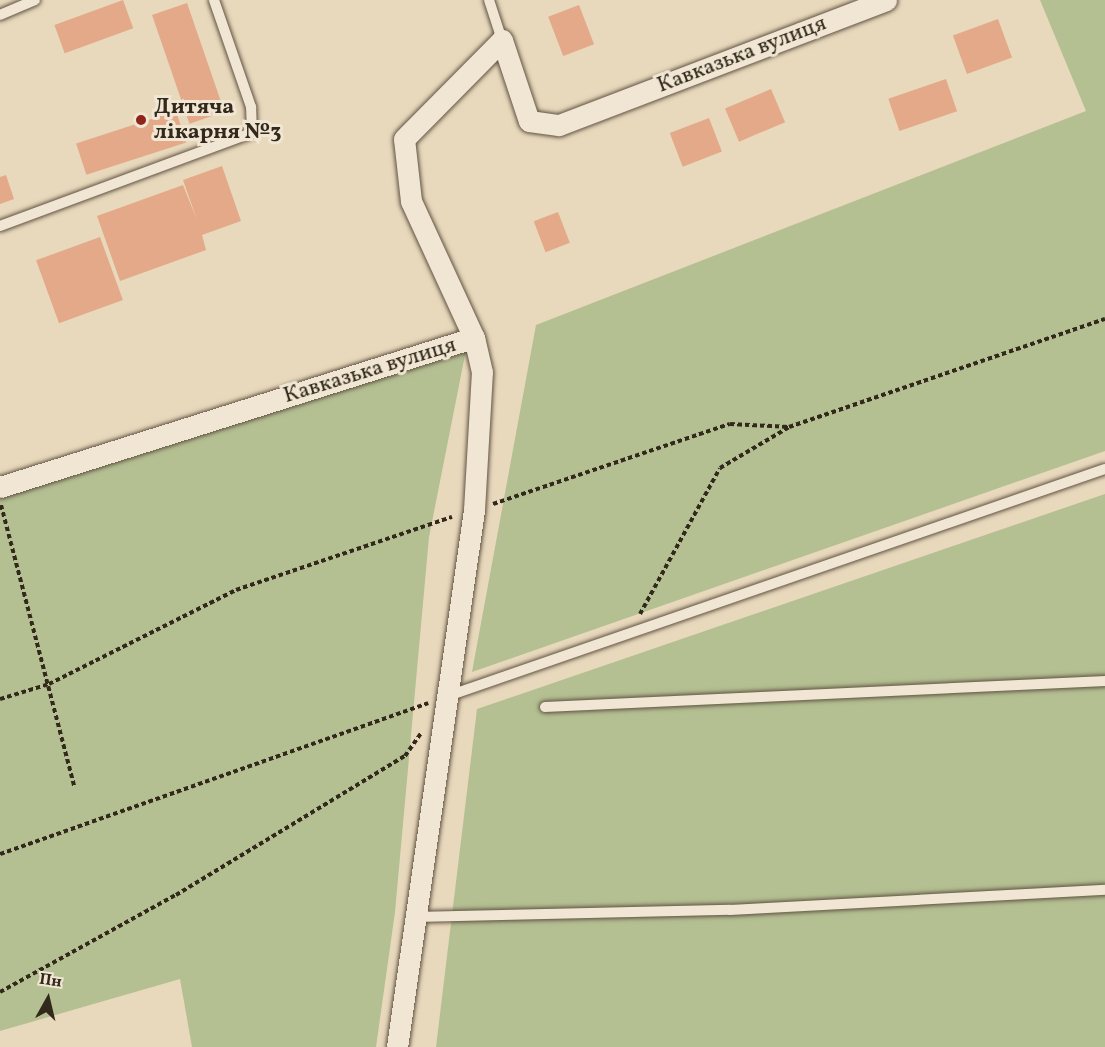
<!DOCTYPE html>
<html>
<head>
<meta charset="utf-8">
<style>
	body { margin:0 }
	#map { position:relative; width:1105px; height:1047px; overflow:hidden; background:#e8d8bc; font-family:Vollkorn,serif }
	div>[style] { position:absolute }
	.green>* { inset:0; background:#b4bf92 }
	.building>* { inset:0; background:#e4a988; transform-origin:0 0 }
	.path>* { height:4px; margin-top:-2px; transform-origin:0; background:repeating-linear-gradient(90deg,#32281b 0 4.5px,transparent 0 7.5px) }
	.roads { filter:drop-shadow(0 0 2px #605443) drop-shadow(0 0 2px #605443) }
	.service>* { height:10px; margin:-5px; padding:0 5px; transform-origin:5px; border-radius:5px; background:#f0e6d3 }
	.minor>* { height:21px; margin:-10.5px; padding:0 10.5px; transform-origin:10.5px; border-radius:10.5px; background:#f0e6d3 }
	.dots>* { width:16px; height:16px; translate:-50% -50%; box-sizing:border-box; border:3px solid #f0e6d3; border-radius:50% }
	span { translate:-50% -50%; white-space:nowrap; text-align:center; line-height:1.15; -webkit-text-stroke:6px #f0e6d3; paint-order:stroke }
	.street-label { font-size:22px; color:#32281b }
	.poi-label { font-size:22px; color:#32281b; font-weight:700 }
	.left { translate:0 -50%; text-align:left }
	.north { position:absolute; left:18px; top:969px; width:60px; height:60px; -webkit-text-stroke:4px #f0e6d3; paint-order:stroke; rotate:8deg; font-size:16px; font-weight:700; line-height:24px; text-align:center; color:#32281b }
	.north::after { content:''; display:block; margin:auto; width:21px; height:27px; background:#32281b; clip-path:polygon(50% 0,100% 100%,50% 72%,0 100%) }
</style>
</head>
<body>
<div id="map">
	<div class="green">
		<i style="clip-path:polygon(1040px 0,1105px 0,1105px 451px,472px 672px,536px 325px,1086px 111px)"></i>
		<i style="clip-path:polygon(466px 350px,429px 537px,395px 912px,376px 1047px,192px 1047px,180px 979px,0 1031px,0 498px)"></i>
		<i style="clip-path:polygon(1105px 494px,1105px 1047px,436px 1047px,477px 709px)"></i>
	</div>
	<div class="building">
		<i style="left:123px;top:0;width:30px;height:73px;rotate:70deg"></i>
		<i style="left:187px;top:3px;width:115px;height:37px;rotate:71deg"></i>
		<i style="left:579px;top:5px;width:42px;height:33px;rotate:69deg"></i>
		<i style="left:998px;top:19px;width:41px;height:48px;rotate:70deg"></i>
		<i style="left:946px;top:79px;width:34px;height:61px;rotate:71deg"></i>
		<i style="left:771px;top:89px;width:36px;height:50px;rotate:67deg"></i>
		<i style="left:176px;top:111px;width:33px;height:105px;rotate:72deg"></i>
		<i style="left:709px;top:118px;width:36px;height:42px;rotate:69deg"></i>
		<i style="clip-path:polygon(222px 166px,241px 221px,202px 235px,206px 250px,120px 281px,97px 216px,183px 185px,197px 220px,183px 180px)"></i>
		<i style="clip-path:polygon(6px 175px,14px 199px,0 204px,0 177px)"></i>
		<i style="left:558px;top:212px;width:33px;height:26px;rotate:69deg"></i>
		<i style="left:100px;top:237px;width:67px;height:68px;rotate:70deg"></i>
	</div>
	<div class="path">
		<i style="left:493px;top:504px;width:250px;rotate:-18.7deg"></i>
		<i style="left:730px;top:424px;width:59px;rotate:2.9deg"></i>
		<i style="left:1px;top:505px;width:290px;rotate:75.4deg"></i>
		<i style="left:640px;top:614px;width:166px;rotate:-61.3deg"></i>
		<i style="left:720px;top:468px;width:80px;rotate:-30.7deg"></i>
		<i style="left:789px;top:427px;width:334px;rotate:-18.9deg"></i>
		<i style="left:0;top:699px;width:51px;rotate:-17deg"></i>
		<i style="left:49px;top:684px;width:209px;rotate:-26.7deg"></i>
		<i style="left:236px;top:590px;width:228px;rotate:-18.7deg"></i>
		<i style="left:0;top:854px;width:454px;rotate:-19.4deg"></i>
		<i style="left:0;top:992px;width:201px;rotate:-28.9deg"></i>
		<i style="left:176px;top:895px;width:268px;rotate:-31.3deg"></i>
		<i style="left:405px;top:756px;width:28px;rotate:-55deg"></i>
	</div>
	<div class="roads">
		<div class="service">
			<i style="left:489px;top:0;width:42px;rotate:72deg"></i>
			<i style="left:0;top:15px;width:38px;rotate:-23deg"></i>
			<i style="left:0;top:226px;width:269px;rotate:-20.3deg"></i>
			<i style="left:252px;top:133px;width:26px;rotate:-92deg"></i>
			<i style="left:251px;top:107px;width:113px;rotate:-109.1deg"></i>
			<i style="left:445px;top:697px;width:698px;rotate:-19.06deg"></i>
			<i style="left:545px;top:707px;width:561px;rotate:-2.66deg"></i>
			<i style="left:415px;top:917px;width:315px;rotate:-1.3deg"></i>
			<i style="left:730px;top:910px;width:376px;rotate:-3.1deg"></i>
		</div>
		<div class="minor">
			<i style="left:0;top:487px;width:497px;rotate:-17.5deg"></i>
			<i style="left:474px;top:338px;width:151px;rotate:-114.7deg"></i>
			<i style="left:411px;top:201px;width:62px;rotate:-96.4deg"></i>
			<i style="left:404px;top:139px;width:139px;rotate:-45.3deg"></i>
			<i style="left:502px;top:40px;width:85px;rotate:71.6deg"></i>
			<i style="left:529px;top:121px;width:30px;rotate:8deg"></i>
			<i style="left:559px;top:125px;width:350px;rotate:-20.9deg"></i>
			<i style="left:397px;top:1047px;width:542px;rotate:-81.84deg"></i>
			<i style="left:474px;top:510px;width:138px;rotate:-86.7deg"></i>
			<i style="left:482px;top:372px;width:35px;rotate:-103deg"></i>
		</div>
	</div>
	<div class="dots">
		<i style="left:141px;top:120px;background:#8f2418"></i>
	</div>
	<div class="street-label">
		<span style="left:742px;top:55px;rotate:-21deg">Кавказька вулиця</span>
		<span style="left:370px;top:371px;rotate:-17deg">Кавказька вулиця</span>
	</div>
	<div class="poi-label">
		<span class="left" style="left:154px;top:120px">Дитяча<br>лікарня №3</span>
	</div>
	<div class="north">Пн</div>
</div>
</body>
</html>
